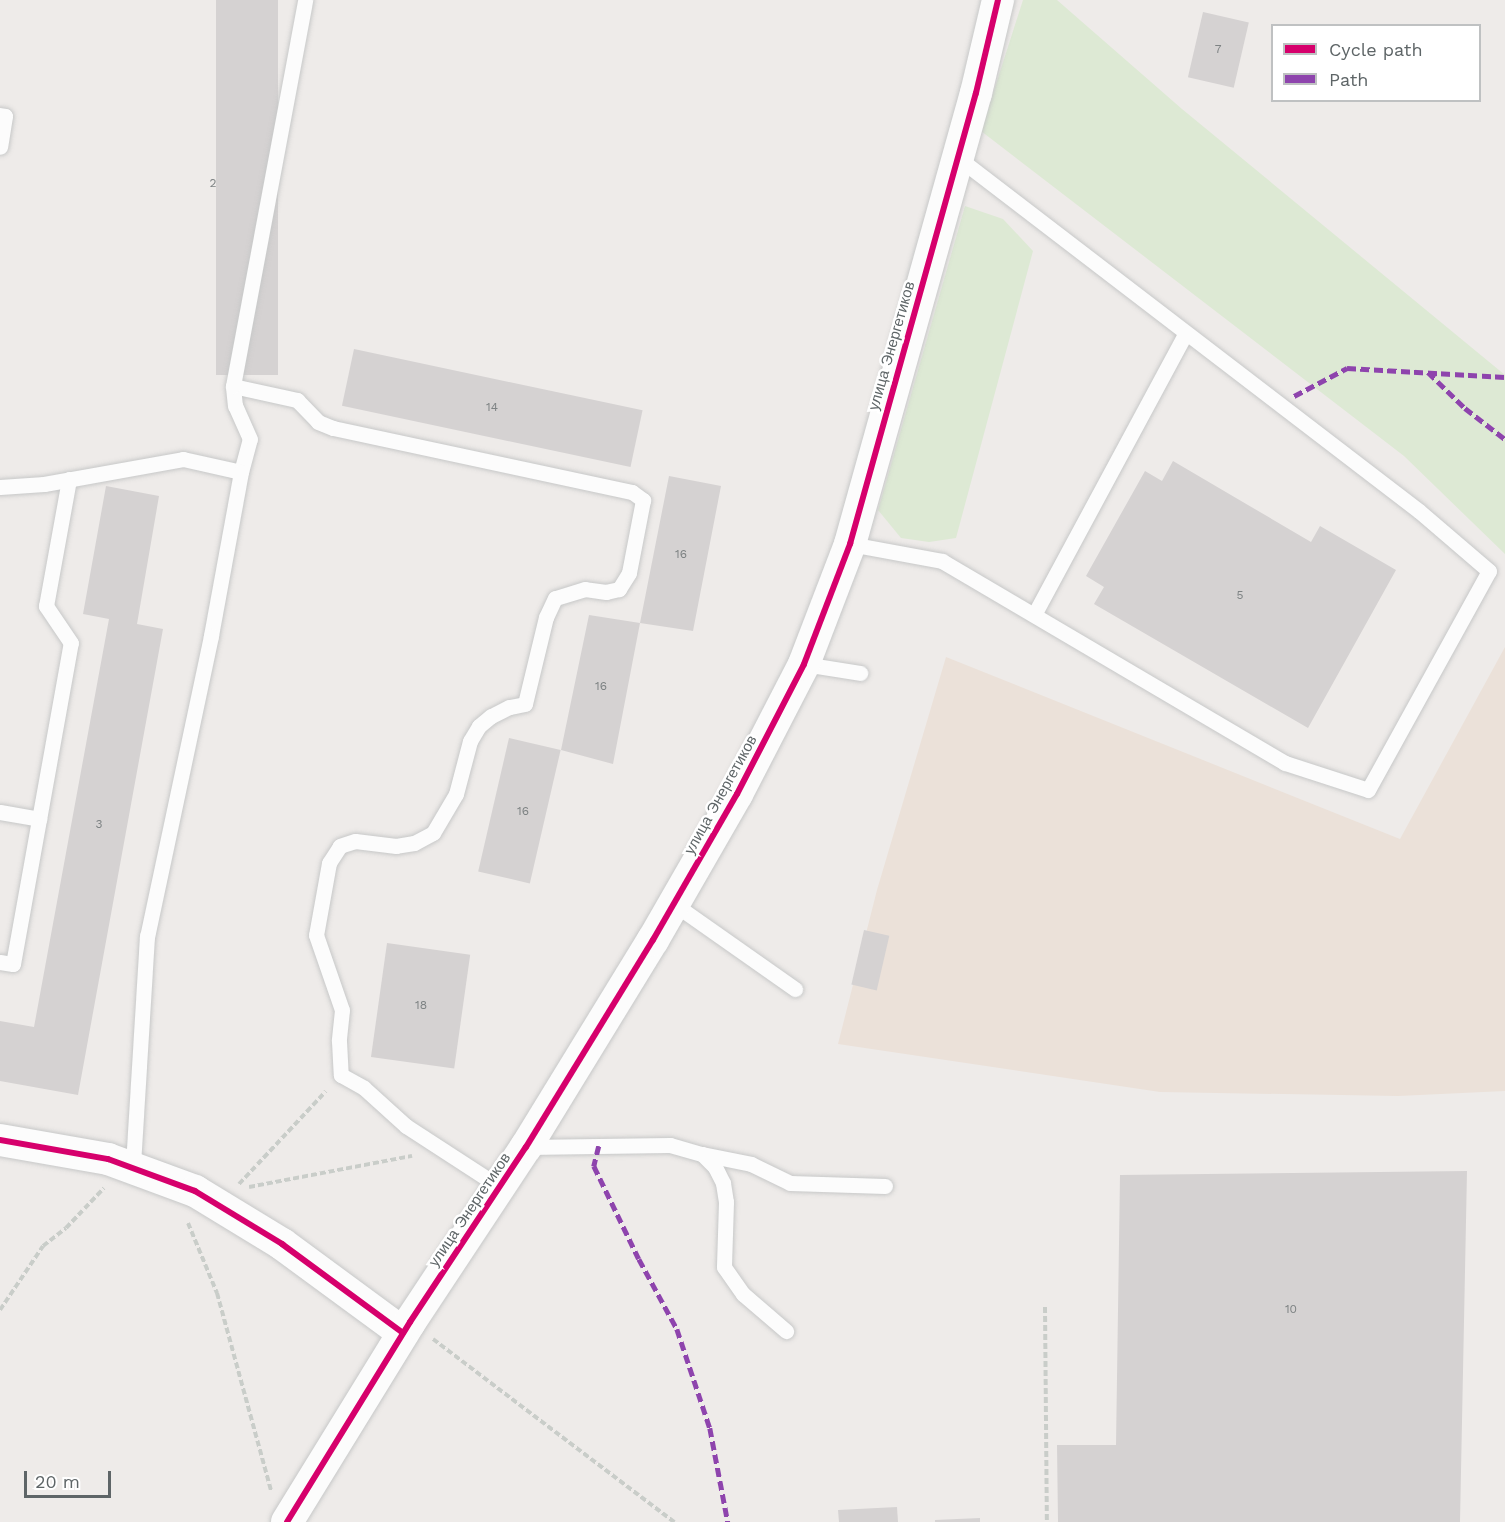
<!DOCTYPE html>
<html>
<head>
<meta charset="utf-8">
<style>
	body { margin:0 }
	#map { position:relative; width:1505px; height:1522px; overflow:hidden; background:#eeebe9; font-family:"Work Sans",sans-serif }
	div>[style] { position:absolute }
	.commercial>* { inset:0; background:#ebe1d9 }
	.green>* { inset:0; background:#dde9d4 }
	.building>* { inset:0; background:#d5d2d2; transform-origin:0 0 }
	.path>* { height:4px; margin-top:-2px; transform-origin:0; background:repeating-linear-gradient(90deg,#c9cdc9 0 6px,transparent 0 9px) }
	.roads { filter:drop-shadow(0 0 2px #c7c8c8) drop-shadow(0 0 2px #c7c8c8) }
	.service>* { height:15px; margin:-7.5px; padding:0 7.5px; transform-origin:7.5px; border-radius:7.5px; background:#fcfcfc }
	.minor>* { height:32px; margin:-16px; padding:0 16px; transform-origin:16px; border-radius:16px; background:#fcfcfc }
	.quiet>* { height:4.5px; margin-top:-2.25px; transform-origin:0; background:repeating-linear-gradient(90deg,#8e44ad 0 9px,transparent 0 13.5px) }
	.cycleway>* { height:6px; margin:-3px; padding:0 3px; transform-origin:3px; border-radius:3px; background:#d6006c }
	span { translate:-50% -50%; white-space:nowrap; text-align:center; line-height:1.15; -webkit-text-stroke:5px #fff; paint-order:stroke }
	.number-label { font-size:12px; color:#7d8283 }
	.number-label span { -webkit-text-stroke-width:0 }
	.street-label { font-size:15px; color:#5e6567 }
	.legend { position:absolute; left:1271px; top:24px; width:210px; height:78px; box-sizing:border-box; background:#fff; border:2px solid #bfc1c2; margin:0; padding:8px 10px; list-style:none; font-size:18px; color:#5e6567 }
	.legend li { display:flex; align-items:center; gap:12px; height:30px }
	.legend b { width:30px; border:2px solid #bfc1c2 }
	.scale { position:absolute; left:24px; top:1471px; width:87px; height:27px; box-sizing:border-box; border:3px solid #5e6567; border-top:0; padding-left:8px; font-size:18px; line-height:21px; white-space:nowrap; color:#5e6567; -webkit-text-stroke:4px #fff; paint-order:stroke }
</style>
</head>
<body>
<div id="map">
	<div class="commercial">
		<i style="clip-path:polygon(1505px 647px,1505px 1091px,1398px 1096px,1160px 1092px,838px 1044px,877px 890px,946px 657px,1400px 839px)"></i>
	</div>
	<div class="green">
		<i style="clip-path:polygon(1023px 0,1057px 0,1182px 109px,1505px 375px,1505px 554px,1404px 456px,981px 131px)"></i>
		<i style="clip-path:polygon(965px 206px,1003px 219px,1033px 251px,956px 538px,929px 542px,901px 538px,878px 510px)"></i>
	</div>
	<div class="building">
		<i style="left:216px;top:0;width:62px;height:375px"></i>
		<i style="left:1203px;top:12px;width:47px;height:67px;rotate:13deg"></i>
		<i style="left:354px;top:349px;width:295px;height:58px;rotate:12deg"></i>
		<i style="clip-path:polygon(1173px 461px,1311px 542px,1320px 526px,1396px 570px,1308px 728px,1094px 604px,1104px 587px,1086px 576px,1145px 471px,1162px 481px)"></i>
		<i style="clip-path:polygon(669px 476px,721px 486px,693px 631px,640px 623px,613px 764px,561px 750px,589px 615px,640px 623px)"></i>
		<i style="clip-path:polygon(106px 486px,159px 496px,137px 624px,163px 629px,78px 1095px,0 1081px,0 1021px,34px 1027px,109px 619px,83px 614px)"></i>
		<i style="left:509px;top:738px;width:53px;height:137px;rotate:13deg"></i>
		<i style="left:864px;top:930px;width:26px;height:56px;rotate:13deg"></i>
		<i style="left:387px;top:943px;width:84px;height:115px;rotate:8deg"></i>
		<i style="clip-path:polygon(1467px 1171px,1460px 1522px,1058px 1522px,1057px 1445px,1116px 1445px,1120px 1175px)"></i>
		<i style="clip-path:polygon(897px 1507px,898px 1522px,839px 1522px,838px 1510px)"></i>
		<i style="clip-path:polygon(980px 1518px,980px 1522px,935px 1522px,935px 1520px)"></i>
	</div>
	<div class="path">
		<i style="left:239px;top:1184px;width:127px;rotate:-46.9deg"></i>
		<i style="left:249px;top:1187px;width:166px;rotate:-10.8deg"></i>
		<i style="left:188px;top:1223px;width:76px;rotate:67.5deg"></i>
		<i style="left:217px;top:1293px;width:205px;rotate:74.7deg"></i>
		<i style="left:1045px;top:1307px;width:215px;rotate:89.5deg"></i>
		<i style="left:0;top:1310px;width:77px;rotate:-56.1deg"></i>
		<i style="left:43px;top:1246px;width:29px;rotate:-38deg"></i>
		<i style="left:66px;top:1228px;width:55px;rotate:-46.5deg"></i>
		<i style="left:433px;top:1339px;width:303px;rotate:37.2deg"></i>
	</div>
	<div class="roads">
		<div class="service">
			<i style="left:0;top:115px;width:5px;rotate:11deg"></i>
			<i style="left:5px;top:116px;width:31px;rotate:99deg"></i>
			<i style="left:233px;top:386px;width:66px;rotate:12.3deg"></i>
			<i style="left:297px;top:400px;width:30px;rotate:46deg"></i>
			<i style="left:318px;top:422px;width:16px;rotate:22deg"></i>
			<i style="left:333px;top:428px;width:306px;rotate:12.1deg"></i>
			<i style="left:632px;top:492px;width:14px;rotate:36deg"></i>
			<i style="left:643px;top:500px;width:74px;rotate:100.9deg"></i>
			<i style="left:629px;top:573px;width:19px;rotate:122deg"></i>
			<i style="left:619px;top:589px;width:13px;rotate:167deg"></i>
			<i style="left:606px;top:592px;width:21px;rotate:-172deg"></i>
			<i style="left:585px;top:589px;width:31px;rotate:163deg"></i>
			<i style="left:555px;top:598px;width:21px;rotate:115deg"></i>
			<i style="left:546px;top:617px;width:89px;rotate:103.6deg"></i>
			<i style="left:525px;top:704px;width:16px;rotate:169deg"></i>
			<i style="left:509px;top:707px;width:20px;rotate:153deg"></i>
			<i style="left:491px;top:716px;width:16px;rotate:140deg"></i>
			<i style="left:479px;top:726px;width:17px;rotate:121deg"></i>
			<i style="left:470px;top:741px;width:55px;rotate:104.8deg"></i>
			<i style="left:456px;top:794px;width:45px;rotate:120.5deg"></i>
			<i style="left:433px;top:833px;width:21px;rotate:152deg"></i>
			<i style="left:414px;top:843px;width:18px;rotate:171deg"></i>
			<i style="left:396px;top:846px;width:41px;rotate:-173deg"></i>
			<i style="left:355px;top:841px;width:16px;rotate:162deg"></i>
			<i style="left:340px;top:846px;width:20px;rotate:123deg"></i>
			<i style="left:329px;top:863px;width:73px;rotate:100.2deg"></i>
			<i style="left:316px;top:935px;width:79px;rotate:70.9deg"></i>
			<i style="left:342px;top:1010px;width:31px;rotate:96deg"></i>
			<i style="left:339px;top:1041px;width:34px;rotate:87deg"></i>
			<i style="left:341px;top:1075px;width:26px;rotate:29deg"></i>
			<i style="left:364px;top:1088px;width:57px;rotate:42.1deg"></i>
			<i style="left:406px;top:1126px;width:112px;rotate:33deg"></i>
			<i style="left:241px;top:472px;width:34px;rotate:-75deg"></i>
			<i style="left:250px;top:439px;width:36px;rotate:-114deg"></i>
			<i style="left:235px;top:406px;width:20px;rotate:-96deg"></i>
			<i style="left:233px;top:386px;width:393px;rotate:-79.4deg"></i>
			<i style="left:0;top:487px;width:44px;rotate:-3.9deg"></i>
			<i style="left:44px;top:484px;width:141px;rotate:-10.2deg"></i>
			<i style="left:183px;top:459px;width:59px;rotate:12.6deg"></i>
			<i style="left:241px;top:472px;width:167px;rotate:100.4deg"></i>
			<i style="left:211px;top:636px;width:307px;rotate:102deg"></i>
			<i style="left:147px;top:936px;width:231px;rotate:93.5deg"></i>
			<i style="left:850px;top:544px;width:94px;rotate:10.5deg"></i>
			<i style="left:942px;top:561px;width:398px;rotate:30.5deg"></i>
			<i style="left:1285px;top:763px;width:87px;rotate:18deg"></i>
			<i style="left:1368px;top:790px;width:250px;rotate:-61.1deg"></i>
			<i style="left:1489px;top:571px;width:92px;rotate:-139.4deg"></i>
			<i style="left:1419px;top:511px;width:582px;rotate:-142.54deg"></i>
			<i style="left:1035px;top:613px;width:317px;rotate:-61.7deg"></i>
			<i style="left:804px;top:664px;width:57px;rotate:9.1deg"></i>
			<i style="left:0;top:812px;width:40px;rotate:10deg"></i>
			<i style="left:674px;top:904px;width:148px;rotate:35.1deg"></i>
			<i style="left:0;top:962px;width:13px;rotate:9deg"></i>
			<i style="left:13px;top:964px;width:326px;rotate:-79.8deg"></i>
			<i style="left:71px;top:643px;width:45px;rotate:-124deg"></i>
			<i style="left:46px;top:606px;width:129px;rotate:-79.7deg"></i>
			<i style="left:526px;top:1147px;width:144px;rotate:-0.8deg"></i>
			<i style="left:670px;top:1145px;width:33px;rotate:16deg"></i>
			<i style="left:702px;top:1154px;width:18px;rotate:45deg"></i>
			<i style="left:715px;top:1167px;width:18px;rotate:63deg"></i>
			<i style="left:723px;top:1183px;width:19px;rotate:81deg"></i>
			<i style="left:726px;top:1202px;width:65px;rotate:91.8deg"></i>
			<i style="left:724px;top:1267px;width:33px;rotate:55deg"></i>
			<i style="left:743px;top:1294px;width:57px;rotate:40.7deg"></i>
			<i style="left:702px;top:1154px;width:50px;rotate:11.5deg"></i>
			<i style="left:751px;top:1164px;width:43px;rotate:26deg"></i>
			<i style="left:790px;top:1183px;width:95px;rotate:1.8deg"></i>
		</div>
		<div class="minor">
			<i style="left:0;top:1140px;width:110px;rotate:10deg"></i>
			<i style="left:108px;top:1159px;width:93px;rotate:20.2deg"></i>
			<i style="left:195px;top:1191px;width:102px;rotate:31.3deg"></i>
			<i style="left:282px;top:1244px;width:150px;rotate:36.3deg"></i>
			<i style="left:287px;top:1522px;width:235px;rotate:-58.4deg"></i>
			<i style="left:410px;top:1322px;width:210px;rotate:-56.5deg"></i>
			<i style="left:526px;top:1147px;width:243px;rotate:-58.5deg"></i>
			<i style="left:653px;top:940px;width:168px;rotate:-60.1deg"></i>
			<i style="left:737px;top:794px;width:146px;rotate:-62.7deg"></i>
			<i style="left:804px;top:664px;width:129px;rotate:-69deg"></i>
			<i style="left:850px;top:544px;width:468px;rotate:-74.4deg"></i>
			<i style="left:976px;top:93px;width:96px;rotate:-76.7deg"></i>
		</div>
	</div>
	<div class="quiet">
		<i style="left:1428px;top:372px;width:52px;rotate:44.2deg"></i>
		<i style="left:1465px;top:408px;width:51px;rotate:37.8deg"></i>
		<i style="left:1294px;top:396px;width:60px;rotate:-27.8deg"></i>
		<i style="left:1347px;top:368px;width:158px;rotate:3.3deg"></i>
		<i style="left:599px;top:1146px;width:21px;rotate:104deg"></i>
		<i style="left:594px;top:1166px;width:103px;rotate:64.2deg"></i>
		<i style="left:639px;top:1259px;width:80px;rotate:61.5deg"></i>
		<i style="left:677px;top:1329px;width:104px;rotate:71.6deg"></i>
		<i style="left:710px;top:1428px;width:96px;rotate:79.2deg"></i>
	</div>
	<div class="cycleway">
		<i style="left:0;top:1140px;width:110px;rotate:10deg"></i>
		<i style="left:108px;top:1159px;width:93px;rotate:20.2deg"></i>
		<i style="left:195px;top:1191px;width:102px;rotate:31.3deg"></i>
		<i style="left:282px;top:1244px;width:150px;rotate:36.3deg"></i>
		<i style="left:287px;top:1522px;width:235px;rotate:-58.4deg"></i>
		<i style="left:410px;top:1322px;width:210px;rotate:-56.5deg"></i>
		<i style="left:526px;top:1147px;width:243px;rotate:-58.5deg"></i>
		<i style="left:653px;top:940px;width:168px;rotate:-60.1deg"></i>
		<i style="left:737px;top:794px;width:146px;rotate:-62.7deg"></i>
		<i style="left:804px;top:664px;width:129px;rotate:-69deg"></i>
		<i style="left:850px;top:544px;width:468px;rotate:-74.4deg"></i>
		<i style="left:976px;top:93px;width:96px;rotate:-76.7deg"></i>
	</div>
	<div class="number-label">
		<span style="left:1218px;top:50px">7</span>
		<span style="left:213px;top:184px">2</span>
		<span style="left:492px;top:408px">14</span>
		<span style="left:681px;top:555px">16</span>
		<span style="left:1240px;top:596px">5</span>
		<span style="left:601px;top:687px">16</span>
		<span style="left:523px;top:812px">16</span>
		<span style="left:99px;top:825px">3</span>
		<span style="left:421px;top:1006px">18</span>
		<span style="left:1291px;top:1310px">10</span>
	</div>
	<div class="street-label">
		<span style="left:892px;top:346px;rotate:-74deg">улица Энергетиков</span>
		<span style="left:721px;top:795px;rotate:-61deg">улица Энергетиков</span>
		<span style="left:470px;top:1210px;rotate:-56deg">улица Энергетиков</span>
	</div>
	<ul class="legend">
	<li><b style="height:8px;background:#d6006c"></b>Cycle path</li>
	<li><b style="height:8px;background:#8e44ad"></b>Path</li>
	</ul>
	<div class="scale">20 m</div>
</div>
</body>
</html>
